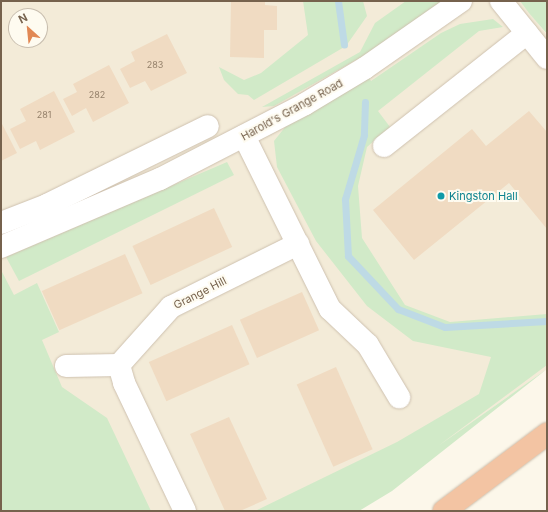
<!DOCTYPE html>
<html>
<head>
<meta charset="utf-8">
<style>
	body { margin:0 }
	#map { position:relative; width:548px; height:512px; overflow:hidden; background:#fcf7ea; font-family:Inter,sans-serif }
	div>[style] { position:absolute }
	.residential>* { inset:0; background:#f3ebd8 }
	.green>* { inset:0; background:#d1eac8 }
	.stream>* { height:7px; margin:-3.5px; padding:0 3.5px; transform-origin:3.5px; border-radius:3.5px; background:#bedae5 }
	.building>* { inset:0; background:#f0dbc2; transform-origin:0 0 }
	.roads { filter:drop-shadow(0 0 1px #cec1af) drop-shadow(0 0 1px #cec1af) }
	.minor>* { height:22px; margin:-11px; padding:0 11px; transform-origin:11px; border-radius:11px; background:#fff }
	.highway>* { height:22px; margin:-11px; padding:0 11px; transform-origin:11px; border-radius:11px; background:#f3c4a3 }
	.dots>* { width:11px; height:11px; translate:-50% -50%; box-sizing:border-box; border:2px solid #fefbf0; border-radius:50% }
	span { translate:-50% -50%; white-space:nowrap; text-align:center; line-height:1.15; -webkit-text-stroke:4px #fefbf0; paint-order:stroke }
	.number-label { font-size:9px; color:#94806a }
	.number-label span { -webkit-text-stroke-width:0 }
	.street-label { font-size:11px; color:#76624d }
	.culture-label { font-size:11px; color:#0d838f }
	.left { translate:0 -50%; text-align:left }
	.frame { position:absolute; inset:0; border:2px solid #76624d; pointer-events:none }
	.north { position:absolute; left:8px; top:8px; width:40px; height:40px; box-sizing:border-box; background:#fefbf0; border:1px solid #c8beaf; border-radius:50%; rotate:333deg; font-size:11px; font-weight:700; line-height:16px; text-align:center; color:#76624d }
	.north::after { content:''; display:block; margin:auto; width:14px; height:18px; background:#e18854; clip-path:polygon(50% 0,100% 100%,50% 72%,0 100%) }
</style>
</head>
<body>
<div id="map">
	<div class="residential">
		<i style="clip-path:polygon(evenodd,1px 1px,521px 1px,547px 35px,547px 369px,379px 488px,340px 511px,1px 511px,1px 1px,16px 16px,40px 16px,40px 40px,16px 40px,16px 16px)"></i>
	</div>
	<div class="green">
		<i style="clip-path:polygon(303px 1px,363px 1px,367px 16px,346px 46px,254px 100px,248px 95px,238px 94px,224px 80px,219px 67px,244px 80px,261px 73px,308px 35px)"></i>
		<i style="clip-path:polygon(406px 1px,442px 1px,363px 56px,274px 106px,262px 107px,360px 52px,375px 23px)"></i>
		<i style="clip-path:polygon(520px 1px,547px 1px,547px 34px,529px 13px)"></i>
		<i style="clip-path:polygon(493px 19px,503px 27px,479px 31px,378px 111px,390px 127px,367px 147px,358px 186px,362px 238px,405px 305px,450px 322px,547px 314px,547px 365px,438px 446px,547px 369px,392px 491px,359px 511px,255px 511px,397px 442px,479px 394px,491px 357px,413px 341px,367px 306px,316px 241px,277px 167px,274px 141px,286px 126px,369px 78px,371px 81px,441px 33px,460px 24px)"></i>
		<i style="clip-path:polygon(227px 162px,234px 175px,19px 281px,6px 257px)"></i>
		<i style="clip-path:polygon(1px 270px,14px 295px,37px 283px,59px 332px,42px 340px,62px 387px,107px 418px,151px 511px,1px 511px)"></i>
	</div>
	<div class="stream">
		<i style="left:338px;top:1px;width:44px;rotate:82.2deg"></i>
		<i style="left:365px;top:102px;width:33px;rotate:92deg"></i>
		<i style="left:364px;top:135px;width:67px;rotate:106.5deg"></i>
		<i style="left:345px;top:199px;width:57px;rotate:87deg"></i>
		<i style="left:348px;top:256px;width:73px;rotate:46.7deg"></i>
		<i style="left:398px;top:309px;width:50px;rotate:21deg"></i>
		<i style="left:445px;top:327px;width:102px;rotate:-3.4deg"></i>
	</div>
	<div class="building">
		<i style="clip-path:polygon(231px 1px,265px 1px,265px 5px,277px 6px,277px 30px,264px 30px,264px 58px,230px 57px)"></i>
		<i style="clip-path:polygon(167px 34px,187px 73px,151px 91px,145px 81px,130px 88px,120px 69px,135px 61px,131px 52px)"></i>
		<i style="clip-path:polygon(109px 65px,129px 103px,93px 122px,86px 108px,72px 116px,63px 99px,77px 92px,73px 84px)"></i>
		<i style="clip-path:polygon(54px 91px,75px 132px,40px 150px,36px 141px,20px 149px,10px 129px,26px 121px,20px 109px)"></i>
		<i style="clip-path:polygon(529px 111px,547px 132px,547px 229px,509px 183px,414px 260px,373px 210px,472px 129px,486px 146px)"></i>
		<i style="clip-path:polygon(1px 122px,17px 153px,1px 161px)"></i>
		<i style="left:214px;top:208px;width:43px;height:90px;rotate:65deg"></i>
		<i style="left:125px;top:254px;width:43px;height:91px;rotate:66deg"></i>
		<i style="left:302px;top:292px;width:42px;height:68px;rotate:66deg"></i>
		<i style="left:232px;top:325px;width:43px;height:91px;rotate:66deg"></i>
		<i style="left:336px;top:367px;width:90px;height:43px;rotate:66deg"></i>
		<i style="clip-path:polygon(229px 417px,267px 499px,240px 511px,225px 511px,190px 434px)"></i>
	</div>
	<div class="roads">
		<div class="minor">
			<i style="left:501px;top:1px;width:73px;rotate:51.1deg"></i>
			<i style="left:244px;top:136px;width:193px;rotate:63.6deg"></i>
			<i style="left:330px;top:309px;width:52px;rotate:43.5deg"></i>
			<i style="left:368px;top:345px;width:61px;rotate:59.2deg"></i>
			<i style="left:384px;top:146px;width:182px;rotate:-38.3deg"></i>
			<i style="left:1px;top:223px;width:49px;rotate:-21.4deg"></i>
			<i style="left:47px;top:205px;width:179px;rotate:-26.1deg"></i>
			<i style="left:1px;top:247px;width:173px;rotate:-23.2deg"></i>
			<i style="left:160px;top:179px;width:163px;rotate:-27.3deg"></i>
			<i style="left:305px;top:104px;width:70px;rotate:-31deg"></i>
			<i style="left:365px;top:68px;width:117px;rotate:-34.9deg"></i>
			<i style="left:119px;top:365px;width:19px;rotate:74deg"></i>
			<i style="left:124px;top:383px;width:142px;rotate:64.5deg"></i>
			<i style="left:66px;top:366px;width:53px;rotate:-1.1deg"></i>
			<i style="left:119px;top:365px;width:78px;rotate:-48.1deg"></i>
			<i style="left:171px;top:307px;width:142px;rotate:-26.4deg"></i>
		</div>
		<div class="highway">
			<i style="left:444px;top:511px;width:129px;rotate:-36.8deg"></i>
		</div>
	</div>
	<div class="dots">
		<i style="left:441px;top:196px;background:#0f9aa8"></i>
	</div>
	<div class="number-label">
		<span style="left:155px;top:65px">283</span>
		<span style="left:97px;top:95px">282</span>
		<span style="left:44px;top:115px">281</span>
	</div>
	<div class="street-label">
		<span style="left:292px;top:110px;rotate:-29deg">Harold's Grange Road</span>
		<span style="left:200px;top:293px;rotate:-27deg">Grange Hill</span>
	</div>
	<div class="culture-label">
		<span class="left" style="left:449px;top:196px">Kingston Hall</span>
	</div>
	<div class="frame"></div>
	<div class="north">N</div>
</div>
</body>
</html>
